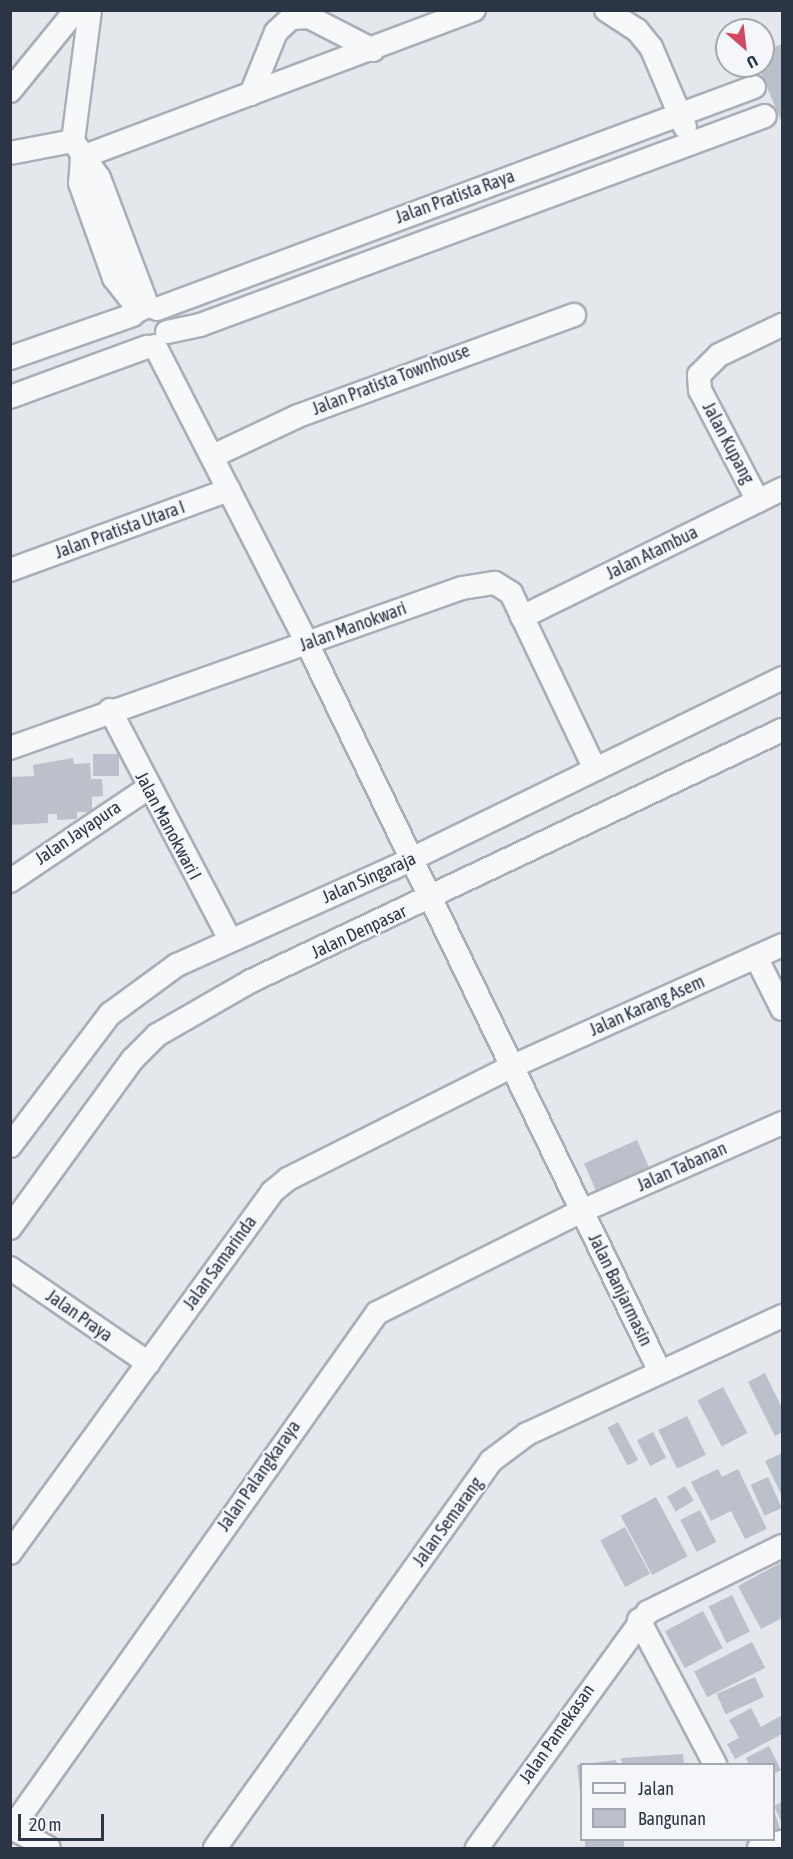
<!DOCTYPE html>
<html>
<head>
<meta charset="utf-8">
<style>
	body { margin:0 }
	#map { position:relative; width:793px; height:1859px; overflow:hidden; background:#e4e7ec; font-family:"Asap Condensed",sans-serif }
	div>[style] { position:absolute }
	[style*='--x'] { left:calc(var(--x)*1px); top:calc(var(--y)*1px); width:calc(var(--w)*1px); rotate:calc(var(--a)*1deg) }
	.building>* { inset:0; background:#bbc0ca; transform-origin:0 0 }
	.roads { filter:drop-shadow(2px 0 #a9aeb7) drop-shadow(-2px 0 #a9aeb7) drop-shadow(0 2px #a9aeb7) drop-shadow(0 -2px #a9aeb7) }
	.street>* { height:22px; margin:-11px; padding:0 11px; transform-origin:11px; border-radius:11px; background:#f7f8fa }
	span { translate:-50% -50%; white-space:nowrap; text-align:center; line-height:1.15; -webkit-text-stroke:4.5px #f4f6f9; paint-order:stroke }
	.street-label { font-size:18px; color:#2b3545 }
	.frame { position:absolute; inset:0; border:12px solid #2b3545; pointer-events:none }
	.legend { position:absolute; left:580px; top:1763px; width:195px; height:78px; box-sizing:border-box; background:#f4f6f9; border:2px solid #a4a9b1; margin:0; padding:8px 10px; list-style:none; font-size:18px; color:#2b3545 }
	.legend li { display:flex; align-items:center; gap:12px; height:30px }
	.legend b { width:30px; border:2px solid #a4a9b1 }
	.north { position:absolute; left:715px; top:18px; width:60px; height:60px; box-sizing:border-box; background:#f4f6f9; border:2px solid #a4a9b1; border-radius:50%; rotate:152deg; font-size:16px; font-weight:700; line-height:24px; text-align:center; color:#2b3545 }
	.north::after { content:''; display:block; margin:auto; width:21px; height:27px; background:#d24862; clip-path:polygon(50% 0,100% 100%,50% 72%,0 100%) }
	.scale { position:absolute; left:18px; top:1814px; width:86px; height:27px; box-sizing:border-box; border:3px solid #2b3545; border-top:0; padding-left:8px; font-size:18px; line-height:21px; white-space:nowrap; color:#2b3545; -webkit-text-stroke:4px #f4f6f9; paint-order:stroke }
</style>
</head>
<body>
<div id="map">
	<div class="building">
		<div style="clip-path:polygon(782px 44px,782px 120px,781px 121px,758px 66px,763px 66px,763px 52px)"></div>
		<div style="left:119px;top:754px;width:22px;height:26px;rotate:90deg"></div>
		<div style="clip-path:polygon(73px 758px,74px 764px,90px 763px,91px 779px,102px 779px,103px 796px,92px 797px,92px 812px,77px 812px,77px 819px,57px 820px,57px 814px,48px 814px,48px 823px,10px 825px,10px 777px,34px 776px,33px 765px)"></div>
		<div style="left:637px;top:1140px;width:30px;height:58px;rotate:66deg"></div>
		<div style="clip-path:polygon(765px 1373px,782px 1408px,782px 1432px,775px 1436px,748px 1382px)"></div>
		<div style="left:723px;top:1387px;width:52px;height:29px;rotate:62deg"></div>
		<div style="left:687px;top:1416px;width:43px;height:32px;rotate:64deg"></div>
		<div style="left:618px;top:1422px;width:43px;height:12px;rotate:62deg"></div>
		<div style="left:653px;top:1432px;width:29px;height:18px;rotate:63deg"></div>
		<div style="clip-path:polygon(782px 1453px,782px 1496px,765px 1461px)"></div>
		<div style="clip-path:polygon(718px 1469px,722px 1477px,738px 1469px,767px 1529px,745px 1539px,731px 1511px,711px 1521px,691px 1482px)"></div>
		<div style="left:768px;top:1477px;width:34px;height:19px;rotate:66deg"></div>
		<div style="left:685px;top:1486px;width:17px;height:21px;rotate:59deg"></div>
		<div style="left:656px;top:1497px;width:67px;height:40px;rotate:62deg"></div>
		<div style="left:700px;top:1510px;width:36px;height:22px;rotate:63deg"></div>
		<div style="left:625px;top:1527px;width:53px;height:28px;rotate:62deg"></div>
		<div style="clip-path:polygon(782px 1562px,782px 1618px,761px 1629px,738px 1586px)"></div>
		<div style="left:732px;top:1595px;width:41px;height:26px;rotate:64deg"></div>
		<div style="left:703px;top:1611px;width:42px;height:43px;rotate:62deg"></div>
		<div style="left:752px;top:1642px;width:29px;height:65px;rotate:63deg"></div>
		<div style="left:755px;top:1677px;width:22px;height:42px;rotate:66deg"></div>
		<div style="clip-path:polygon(751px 1708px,761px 1727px,782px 1715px,782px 1734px,735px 1759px,727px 1744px,739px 1738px,729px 1720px)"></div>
		<div style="clip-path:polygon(769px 1746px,781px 1770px,774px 1774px,774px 1764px,749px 1764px,746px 1758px)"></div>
		<div style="clip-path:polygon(683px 1754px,684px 1764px,622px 1764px,621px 1758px)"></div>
		<div style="clip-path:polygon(616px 1760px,617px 1764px,592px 1764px,592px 1763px)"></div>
		<div style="clip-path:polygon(582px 1764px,582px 1791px,580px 1792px,577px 1765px)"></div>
		<div style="clip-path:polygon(782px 1802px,782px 1823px,774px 1806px)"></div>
		<div style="clip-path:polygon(775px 1813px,782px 1835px,774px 1839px,774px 1814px)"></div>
		<div style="left:585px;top:1840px;width:39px;height:8px"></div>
	</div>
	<div class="roads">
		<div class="street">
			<div style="--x:90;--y:10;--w:132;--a:97.4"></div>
			<div style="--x:73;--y:141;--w:45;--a:54.9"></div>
			<div style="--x:99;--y:178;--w:138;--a:69.2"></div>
			<div style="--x:606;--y:10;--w:37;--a:33"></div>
			<div style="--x:637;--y:30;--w:22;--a:51"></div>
			<div style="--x:651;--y:47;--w:87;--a:67"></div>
			<div style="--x:10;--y:91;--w:104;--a:-50.8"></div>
			<div style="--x:251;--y:94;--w:67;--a:-68"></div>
			<div style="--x:276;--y:32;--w:21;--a:-43"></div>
			<div style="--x:291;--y:18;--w:18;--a:-3"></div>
			<div style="--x:309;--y:17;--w:72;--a:27.3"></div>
			<div style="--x:10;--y:153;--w:64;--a:-10.8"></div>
			<div style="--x:82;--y:157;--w:419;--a:-20.6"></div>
			<div style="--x:82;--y:157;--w:26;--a:94"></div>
			<div style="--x:80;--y:183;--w:101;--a:70.3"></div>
			<div style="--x:114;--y:278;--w:41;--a:52"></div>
			<div style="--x:157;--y:309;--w:637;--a:-20.4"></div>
			<div style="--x:167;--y:332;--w:34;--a:-12"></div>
			<div style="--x:200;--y:325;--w:602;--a:-20.3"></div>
			<div style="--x:155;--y:346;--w:334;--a:62.9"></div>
			<div style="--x:307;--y:643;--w:808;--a:64.16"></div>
			<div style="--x:10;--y:358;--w:130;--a:-19.3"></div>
			<div style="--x:10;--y:397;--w:146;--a:-20.1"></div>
			<div style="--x:213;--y:456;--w:94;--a:-25.2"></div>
			<div style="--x:298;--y:416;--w:294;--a:-20.1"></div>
			<div style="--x:758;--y:501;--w:125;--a:-117.6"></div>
			<div style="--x:700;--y:390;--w:15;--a:-94"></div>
			<div style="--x:699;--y:375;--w:28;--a:-45"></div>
			<div style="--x:719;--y:355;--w:70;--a:-25.5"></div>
			<div style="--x:10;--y:570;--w:233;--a:-20.1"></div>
			<div style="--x:522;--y:617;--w:290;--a:-26.2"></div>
			<div style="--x:110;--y:710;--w:259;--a:62.4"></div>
			<div style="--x:10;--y:748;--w:479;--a:-19.5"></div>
			<div style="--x:462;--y:588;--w:33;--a:-9"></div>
			<div style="--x:495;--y:583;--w:19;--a:32"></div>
			<div style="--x:511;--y:593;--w:195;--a:64.5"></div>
			<div style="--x:10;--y:881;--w:166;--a:-34"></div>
			<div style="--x:756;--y:957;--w:58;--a:63.4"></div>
			<div style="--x:10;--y:1146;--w:166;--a:-52.9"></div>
			<div style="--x:110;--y:1014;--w:83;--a:-36.2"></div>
			<div style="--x:177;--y:965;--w:237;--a:-24.2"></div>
			<div style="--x:393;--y:868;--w:433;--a:-26"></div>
			<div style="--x:10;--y:1228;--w:209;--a:-54"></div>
			<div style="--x:133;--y:1059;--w:34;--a:-45"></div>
			<div style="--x:157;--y:1035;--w:108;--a:-29.9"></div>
			<div style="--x:251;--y:981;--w:587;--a:-25.3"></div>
			<div style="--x:10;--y:1268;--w:168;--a:34.5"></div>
			<div style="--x:10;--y:1553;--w:446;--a:-54"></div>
			<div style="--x:272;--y:1192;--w:21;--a:-39"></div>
			<div style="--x:288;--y:1179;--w:250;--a:-26.7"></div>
			<div style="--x:511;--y:1067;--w:297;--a:-24.2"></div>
			<div style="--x:639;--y:1620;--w:163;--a:62.2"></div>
			<div style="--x:10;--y:1827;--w:44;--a:28.3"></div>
			<div style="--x:12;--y:1828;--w:631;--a:-54.67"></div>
			<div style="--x:377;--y:1313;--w:229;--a:-26.5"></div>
			<div style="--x:582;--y:1211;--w:219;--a:-23.7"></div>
			<div style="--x:215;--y:1848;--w:475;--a:-54.5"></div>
			<div style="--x:491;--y:1461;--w:45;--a:-36.9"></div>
			<div style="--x:527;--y:1434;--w:281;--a:-24.8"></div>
			<div style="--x:477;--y:1848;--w:291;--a:-54.1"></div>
			<div style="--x:648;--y:1612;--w:149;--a:-26.2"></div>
			<div style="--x:759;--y:1848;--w:24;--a:-15"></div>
		</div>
	</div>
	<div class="street-label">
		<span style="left:455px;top:197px;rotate:-20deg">Jalan Pratista Raya</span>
		<span style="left:391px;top:380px;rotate:-21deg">Jalan Pratista Townhouse</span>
		<span style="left:728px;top:443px;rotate:62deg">Jalan Kupang</span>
		<span style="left:120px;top:530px;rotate:-20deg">Jalan Pratista Utara I</span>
		<span style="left:652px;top:553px;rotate:-26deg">Jalan Atambua</span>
		<span style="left:353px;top:627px;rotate:-20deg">Jalan Manokwari</span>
		<span style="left:168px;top:826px;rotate:62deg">Jalan Manokwari I</span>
		<span style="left:78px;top:833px;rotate:-34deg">Jalan Jayapura</span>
		<span style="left:369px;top:878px;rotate:-24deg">Jalan Singaraja</span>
		<span style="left:359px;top:932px;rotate:-25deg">Jalan Denpasar</span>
		<span style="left:647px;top:1006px;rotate:-24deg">Jalan Karang Asem</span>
		<span style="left:682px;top:1167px;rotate:-24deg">Jalan Tabanan</span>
		<span style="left:220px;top:1263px;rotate:-54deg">Jalan Samarinda</span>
		<span style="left:620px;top:1290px;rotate:64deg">Jalan Banjarmasin</span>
		<span style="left:79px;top:1316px;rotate:35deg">Jalan Praya</span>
		<span style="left:259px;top:1476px;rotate:-55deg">Jalan Palangkaraya</span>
		<span style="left:448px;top:1522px;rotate:-54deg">Jalan Semarang</span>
		<span style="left:557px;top:1734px;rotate:-55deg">Jalan Pamekasan</span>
	</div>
	<div class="frame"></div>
	<ul class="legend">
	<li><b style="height:8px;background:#f7f8fa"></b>Jalan</li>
	<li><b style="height:16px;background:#bbc0ca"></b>Bangunan</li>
	</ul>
	<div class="north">U</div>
	<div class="scale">20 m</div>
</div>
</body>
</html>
